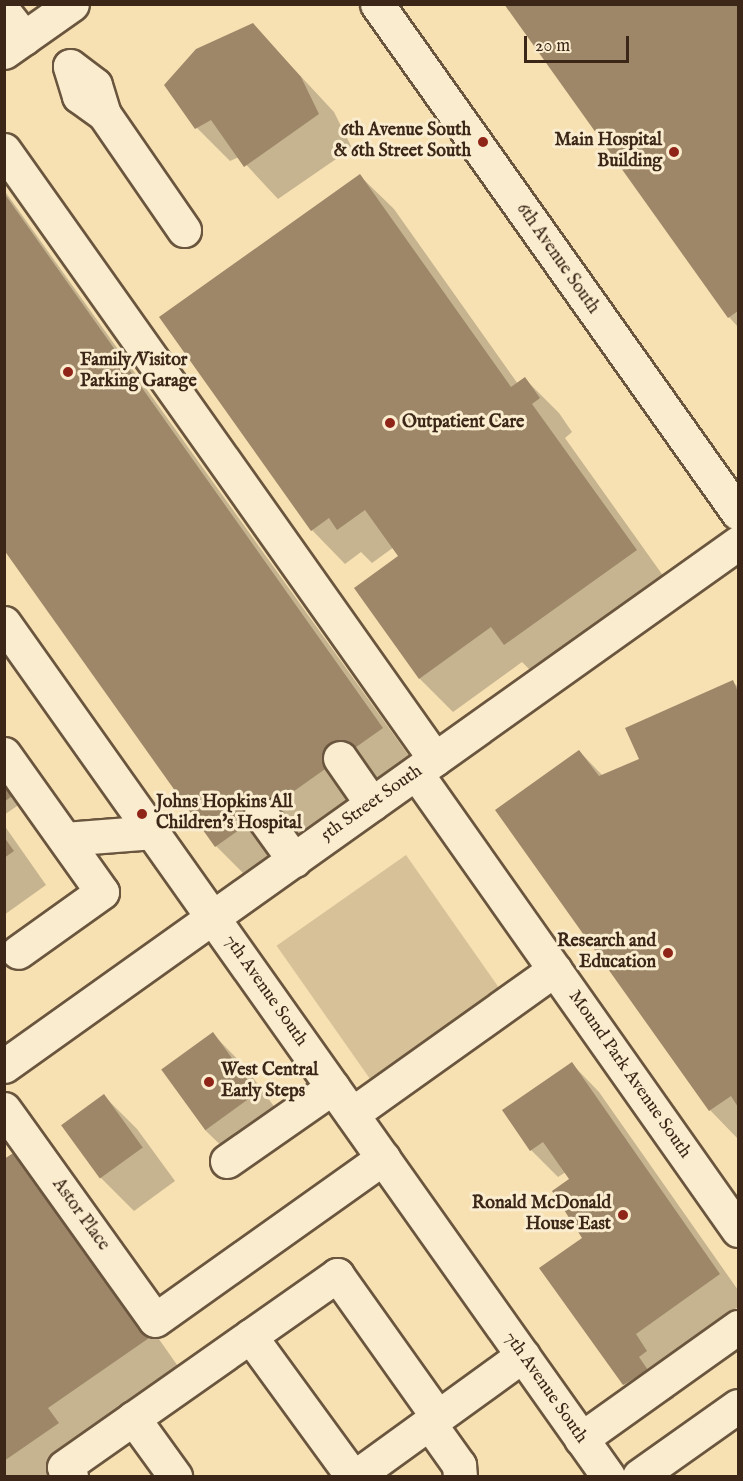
<!DOCTYPE html>
<html>
<head>
<meta charset="utf-8">
<style>
	body { margin:0 }
	#map { position:relative; width:743px; height:1481px; overflow:hidden; background:#f7e1b3; font-family:"IM FELL English",serif }
	div>[style] { position:absolute }
	[style*='--x'] { left:calc(var(--x)*1px); top:calc(var(--y)*1px); width:calc(var(--w)*1px); rotate:calc(var(--a)*1deg) }
	.green>* { inset:0; background:#d7c198; transform-origin:0 0 }
	.shadow>* { inset:0; background:#0003 }
	.building>* { inset:0; background:#9d8768; transform-origin:0 0 }
	.roads { filter:drop-shadow(2px 0 #6a553e) drop-shadow(-2px 0 #6a553e) drop-shadow(0 2px #6a553e) drop-shadow(0 -2px #6a553e) }
	.minor>* { height:33px; margin:-16.5px; padding:0 16.5px; transform-origin:16.5px; border-radius:16.5px; background:#faecce }
	.dots>* { width:16px; height:16px; translate:-50% -50%; box-sizing:border-box; border:3px solid #faecce; border-radius:50% }
	span { translate:-50% -50%; white-space:nowrap; text-align:center; line-height:1.15; -webkit-text-stroke:6px #faecce; paint-order:stroke }
	.poi-label { font-size:18px; color:#3b2617; font-weight:700 }
	.right { translate:-100% -50%; text-align:right }
	.left { translate:0 -50%; text-align:left }
	.street-label { font-size:18px; color:#3b2617 }
	.frame { position:absolute; inset:0; border:6px solid #3b2617; pointer-events:none }
	.scale { position:absolute; left:524px; top:36px; width:105px; height:27px; box-sizing:border-box; border:3px solid #3b2617; border-top:0; padding-left:8px; font-size:18px; line-height:21px; white-space:nowrap; color:#3b2617; -webkit-text-stroke:4px #faecce; paint-order:stroke }
</style>
</head>
<body>
<div id="map">
	<div class="green">
		<div style="left:406px;top:855px;width:166px;height:158px;rotate:55deg"></div>
	</div>
	<div class="shadow">
		<div style="clip-path:polygon(506px 4px,738px 4px,738px 327px,729px 317px)"></div>
		<div style="clip-path:polygon(253px 25px,334px 112px,352px 148px,278px 199px,239px 157px,230px 161px,197px 128px)"></div>
		<div style="clip-path:polygon(360px 176px,394px 209px,518px 384px,525px 379px,559px 413px,572px 432px,565px 438px,669px 584px,538px 678px,522px 662px,453px 712px,420px 679px,356px 588px,400px 557px,394px 547px,372px 563px,361px 552px,345px 564px,312px 530px)"></div>
		<div style="clip-path:polygon(4px 190px,409px 756px,243px 873px,216px 846px,4px 547px)"></div>
		<div style="clip-path:polygon(732px 681px,738px 687px,738px 1139px,710px 1110px,579px 751px,603px 776px,641px 760px)"></div>
		<div style="clip-path:polygon(4px 761px,30px 797px,4px 815px)"></div>
		<div style="clip-path:polygon(4px 825px,46px 885px,4px 915px)"></div>
		<div style="clip-path:polygon(213px 1034px,246px 1068px,289px 1127px,239px 1163px,205px 1130px)"></div>
		<div style="clip-path:polygon(572px 1064px,599px 1092px,738px 1290px,738px 1307px,662px 1362px,674px 1398px,651px 1411px,624px 1384px,571px 1179px,566px 1172px,558px 1177px,531px 1150px)"></div>
		<div style="clip-path:polygon(104px 1096px,137px 1129px,175px 1181px,134px 1211px,101px 1178px)"></div>
		<div style="clip-path:polygon(4px 1161px,51px 1185px,182px 1372px,63px 1476px,4px 1476px)"></div>
	</div>
	<div class="building">
		<div style="clip-path:polygon(504px 4px,738px 4px,738px 311px,728px 318px)"></div>
		<div style="clip-path:polygon(253px 23px,301px 77px,319px 114px,244px 167px,211px 120px,195px 129px,164px 85px,196px 49px)"></div>
		<div style="clip-path:polygon(360px 174px,511px 387px,525px 377px,540px 398px,532px 404px,637px 550px,504px 645px,491px 627px,419px 679px,354px 588px,398px 556px,365px 510px,337px 530px,329px 518px,311px 531px,159px 317px)"></div>
		<div style="clip-path:polygon(4px 193px,383px 728px,215px 847px,4px 550px)"></div>
		<div style="clip-path:polygon(733px 680px,738px 692px,738px 1107px,731px 1096px,709px 1111px,495px 810px,579px 750px,599px 776px,639px 759px,625px 728px)"></div>
		<div style="clip-path:polygon(4px 761px,23px 788px,4px 802px)"></div>
		<div style="clip-path:polygon(4px 837px,14px 851px,4px 858px)"></div>
		<div style="left:213px;top:1032px;width:75px;height:64px;rotate:54deg"></div>
		<div style="clip-path:polygon(572px 1062px,720px 1274px,636px 1334px,647px 1351px,639px 1357px,648px 1370px,623px 1385px,539px 1268px,582px 1238px,552px 1191px,569px 1179px,543px 1142px,530px 1151px,502px 1110px)"></div>
		<div style="left:104px;top:1094px;width:66px;height:53px;rotate:54deg"></div>
		<div style="clip-path:polygon(18px 1150px,149px 1338px,48px 1408px,59px 1423px,4px 1461px,4px 1159px)"></div>
	</div>
	<div class="roads">
		<div class="minor">
			<div style="--x:377;--y:4;--w:624;--a:54.65"></div>
			<div style="--x:4;--y:12;--w:33;--a:52"></div>
			<div style="--x:4;--y:52;--w:83;--a:-35.2"></div>
			<div style="--x:104;--y:114;--w:31;--a:-144"></div>
			<div style="--x:79;--y:96;--w:31;--a:-107"></div>
			<div style="--x:70;--y:66;--w:31;--a:37"></div>
			<div style="--x:95;--y:85;--w:30;--a:73"></div>
			<div style="--x:104;--y:114;--w:141;--a:55.4"></div>
			<div style="--x:4;--y:150;--w:746;--a:54.71"></div>
			<div style="--x:4;--y:623;--w:1045;--a:54.7"></div>
			<div style="--x:4;--y:754;--w:169;--a:54.6"></div>
			<div style="--x:102;--y:892;--w:103;--a:144.5"></div>
			<div style="--x:340;--y:758;--w:56;--a:55.2"></div>
			<div style="--x:416;--y:773;--w:559;--a:54.83"></div>
			<div style="--x:261;--y:814;--w:57;--a:54.3"></div>
			<div style="--x:65;--y:839;--w:89;--a:-4.5"></div>
			<div style="--x:4;--y:1066;--w:901;--a:-35.47"></div>
			<div style="--x:4;--y:1109;--w:259;--a:54.4"></div>
			<div style="--x:155;--y:1320;--w:280;--a:-35.4"></div>
			<div style="--x:352;--y:1114;--w:249;--a:-35.5"></div>
			<div style="--x:227;--y:1161;--w:129;--a:-34.9"></div>
			<div style="--x:250;--y:1336;--w:173;--a:53.9"></div>
			<div style="--x:133;--y:1418;--w:72;--a:54.1"></div>
			<div style="--x:429;--y:1423;--w:52;--a:54.5"></div>
			<div style="--x:459;--y:1465;--w:11;--a:85"></div>
			<div style="--x:581;--y:1439;--w:193;--a:-35.5"></div>
			<div style="--x:71;--y:1476;--w:11;--a:-128"></div>
			<div style="--x:64;--y:1467;--w:334;--a:-35.1"></div>
			<div style="--x:337;--y:1275;--w:174;--a:54.6"></div>
			<div style="--x:356;--y:1476;--w:206;--a:-35.9"></div>
			<div style="--x:639;--y:1476;--w:121;--a:-35.3"></div>
		</div>
	</div>
	<div class="dots">
		<div style="left:483px;top:142px;background:#8f2418"></div>
		<div style="left:674px;top:152px;background:#8f2418"></div>
		<div style="left:68px;top:372px;background:#8f2418"></div>
		<div style="left:390px;top:423px;background:#8f2418"></div>
		<div style="left:142px;top:814px;background:#8f2418"></div>
		<div style="left:668px;top:953px;background:#8f2418"></div>
		<div style="left:209px;top:1082px;background:#8f2418"></div>
		<div style="left:623px;top:1215px;background:#8f2418"></div>
	</div>
	<div class="poi-label">
		<span class="right" style="left:471px;top:142px">6th Avenue South<br>&amp; 6th Street South</span>
		<span class="right" style="left:662px;top:152px">Main Hospital<br>Building</span>
		<span class="left" style="left:80px;top:372px">Family/Visitor<br>Parking Garage</span>
		<span class="left" style="left:402px;top:423px">Outpatient Care</span>
		<span class="left" style="left:156px;top:814px">Johns Hopkins All<br>Children's Hospital</span>
		<span class="right" style="left:656px;top:953px">Research and<br>Education</span>
		<span class="left" style="left:221px;top:1082px">West Central<br>Early Steps</span>
		<span class="right" style="left:611px;top:1215px">Ronald McDonald<br>House East</span>
	</div>
	<div class="street-label">
		<span style="left:557px;top:259px;rotate:55deg">6th Avenue South</span>
		<span style="left:372px;top:804px;rotate:-35deg">5th Street South</span>
		<span style="left:265px;top:991px;rotate:55deg">7th Avenue South</span>
		<span style="left:629px;top:1075px;rotate:55deg">Mound Park Avenue South</span>
		<span style="left:80px;top:1215px;rotate:54deg">Astor Place</span>
		<span style="left:545px;top:1388px;rotate:55deg">7th Avenue South</span>
	</div>
	<div class="frame"></div>
	<div class="scale">20 m</div>
</div>
</body>
</html>
